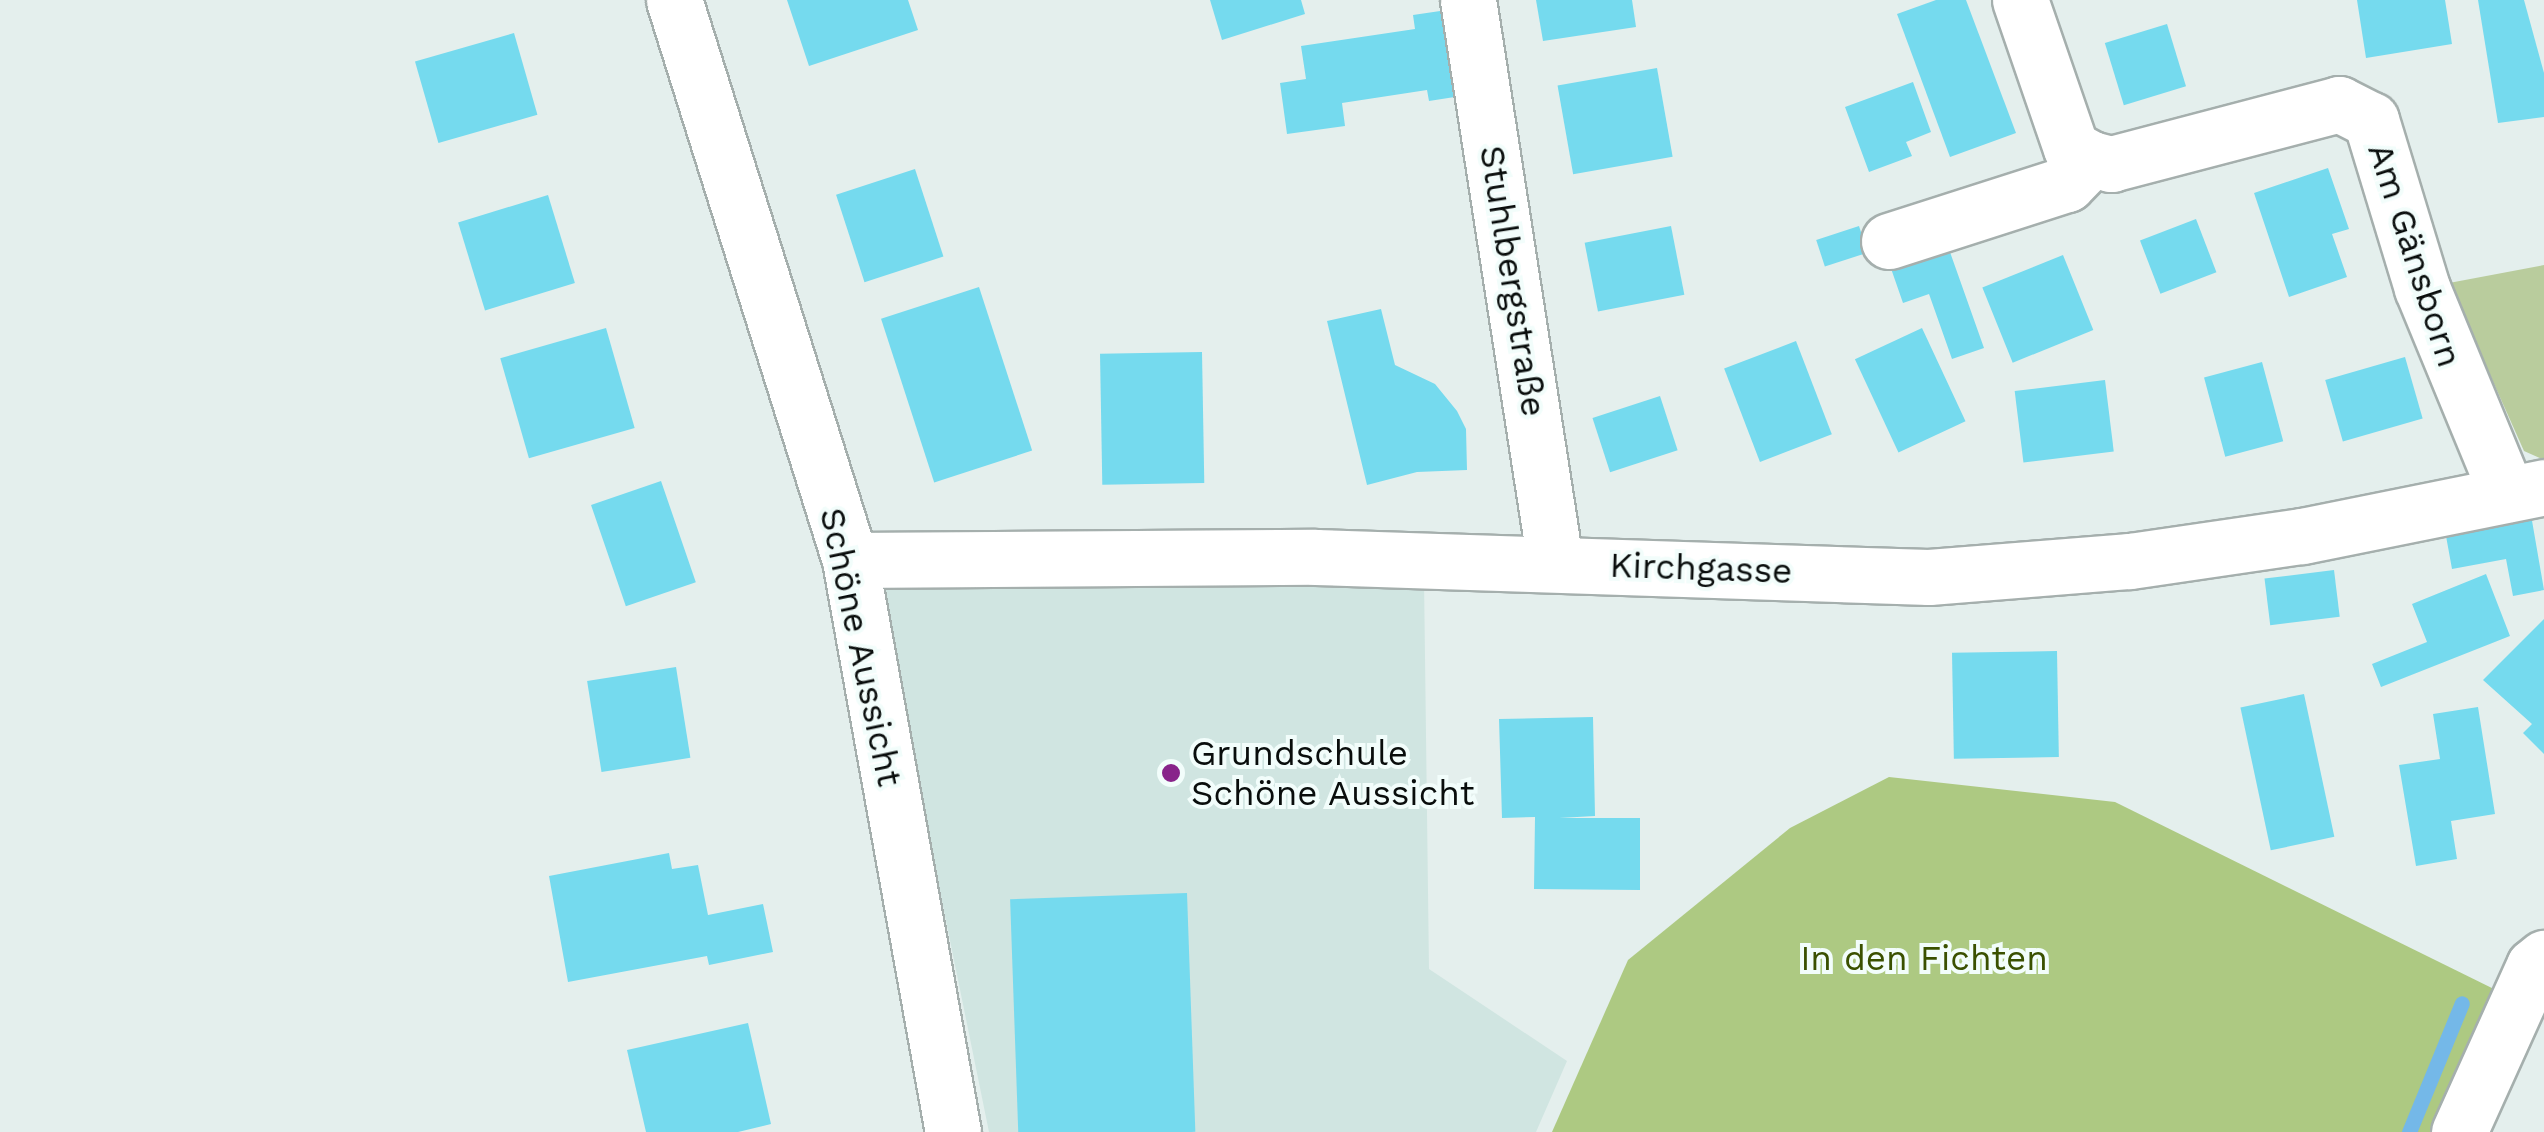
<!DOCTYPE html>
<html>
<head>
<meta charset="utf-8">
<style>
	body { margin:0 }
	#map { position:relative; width:2544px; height:1132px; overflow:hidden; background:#e4efed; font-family:"Work Sans",sans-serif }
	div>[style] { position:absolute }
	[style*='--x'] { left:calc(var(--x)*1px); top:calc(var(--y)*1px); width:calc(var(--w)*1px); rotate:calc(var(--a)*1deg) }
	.built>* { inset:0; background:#d0e5e1 }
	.green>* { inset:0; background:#b9cc9d }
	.forest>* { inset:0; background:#adc982 }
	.stream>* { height:15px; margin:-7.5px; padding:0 7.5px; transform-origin:7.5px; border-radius:7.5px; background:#74b8e8 }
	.building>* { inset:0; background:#75daee; transform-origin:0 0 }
	.roads { filter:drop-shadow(2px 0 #a5afad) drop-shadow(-2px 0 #a5afad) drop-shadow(0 2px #a5afad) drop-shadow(0 -2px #a5afad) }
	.street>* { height:55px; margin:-27.5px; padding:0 27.5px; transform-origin:27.5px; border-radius:27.5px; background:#fff }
	.dots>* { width:28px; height:28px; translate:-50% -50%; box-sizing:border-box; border:5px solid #f2fdfb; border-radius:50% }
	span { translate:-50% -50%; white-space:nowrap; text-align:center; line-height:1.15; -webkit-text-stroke:8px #f2fdfb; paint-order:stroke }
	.street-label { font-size:35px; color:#090d0c }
	.poi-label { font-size:35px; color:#090d0c }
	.left { translate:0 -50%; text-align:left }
	.park-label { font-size:35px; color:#3a5000 }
</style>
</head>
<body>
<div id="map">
	<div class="built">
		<div style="clip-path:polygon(876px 577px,1424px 578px,1429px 969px,1567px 1061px,1536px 1132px,989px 1132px)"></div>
	</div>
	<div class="green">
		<div style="clip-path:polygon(2544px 265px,2544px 460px,2524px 451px,2449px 283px)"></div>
	</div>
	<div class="forest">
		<div style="clip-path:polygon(1889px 777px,2115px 802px,2502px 993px,2439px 1132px,1552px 1132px,1628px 960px,1790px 828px)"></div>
	</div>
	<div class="stream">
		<div style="--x:2409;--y:1132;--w:139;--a:-67.7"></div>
	</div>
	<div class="building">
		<div style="clip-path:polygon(787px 0,908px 0,918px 30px,809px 66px)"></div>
		<div style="clip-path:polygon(1210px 0,1301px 0,1305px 14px,1222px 40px)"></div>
		<div style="clip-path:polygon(1536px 0,1632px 0,1636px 27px,1543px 41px)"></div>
		<div style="clip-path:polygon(1936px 0,1966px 0,2016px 133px,1950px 157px,1897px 14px)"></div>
		<div style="clip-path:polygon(2357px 0,2445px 0,2452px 44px,2366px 58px)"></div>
		<div style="clip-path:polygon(2478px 0,2524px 0,2544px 73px,2544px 117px,2498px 123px)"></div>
		<div style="clip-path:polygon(1447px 10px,1461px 96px,1429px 101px,1427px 90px,1342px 103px,1345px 126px,1287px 134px,1280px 83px,1306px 79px,1301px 46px,1415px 29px,1413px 15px)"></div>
		<div style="left:2167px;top:24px;width:65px;height:65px;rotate:73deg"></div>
		<div style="left:514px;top:33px;width:85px;height:103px;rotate:74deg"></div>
		<div style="left:1657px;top:68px;width:90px;height:101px;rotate:80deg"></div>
		<div style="clip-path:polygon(1913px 82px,1931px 132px,1906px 142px,1912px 156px,1869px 172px,1845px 107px)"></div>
		<div style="clip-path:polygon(2328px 168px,2349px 229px,2332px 234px,2347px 277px,2289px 297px,2254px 193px)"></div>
		<div style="left:915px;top:169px;width:92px;height:83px;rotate:72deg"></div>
		<div style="left:548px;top:195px;width:92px;height:94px;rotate:73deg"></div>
		<div style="left:2196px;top:219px;width:57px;height:60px;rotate:69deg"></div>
		<div style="left:1671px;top:226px;width:70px;height:88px;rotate:79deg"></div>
		<div style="left:1859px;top:226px;width:28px;height:45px;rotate:72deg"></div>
		<div style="clip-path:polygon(1945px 238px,1984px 348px,1952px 359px,1929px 294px,1903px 303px,1887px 257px)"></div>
		<div style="left:2063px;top:255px;width:81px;height:87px;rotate:68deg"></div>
		<div style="left:979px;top:287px;width:172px;height:103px;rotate:72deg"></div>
		<div style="clip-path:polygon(1381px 309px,1395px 365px,1435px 384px,1457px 411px,1466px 429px,1467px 470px,1417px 472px,1367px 485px,1327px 321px)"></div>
		<div style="left:606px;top:328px;width:104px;height:110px;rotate:74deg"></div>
		<div style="left:1922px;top:328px;width:103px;height:74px;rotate:65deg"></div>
		<div style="left:1796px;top:341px;width:100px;height:77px;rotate:69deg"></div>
		<div style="left:1202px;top:352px;width:131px;height:102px;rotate:89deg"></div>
		<div style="left:2405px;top:357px;width:64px;height:83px;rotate:74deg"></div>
		<div style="left:2262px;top:362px;width:82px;height:60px;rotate:75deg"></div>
		<div style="left:2105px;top:380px;width:72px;height:91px;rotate:83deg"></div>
		<div style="left:1660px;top:396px;width:57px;height:71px;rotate:72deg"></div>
		<div style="left:661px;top:481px;width:107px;height:74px;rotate:71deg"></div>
		<div style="clip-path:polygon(2530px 509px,2544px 590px,2513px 596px,2506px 559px,2452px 569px,2444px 525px)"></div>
		<div style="left:2334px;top:570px;width:47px;height:70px;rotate:83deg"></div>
		<div style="clip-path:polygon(2486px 574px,2510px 636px,2381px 687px,2372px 664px,2427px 642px,2412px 604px)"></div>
		<div style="clip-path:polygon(2544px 619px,2544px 754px,2523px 733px,2532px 724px,2483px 680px)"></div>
		<div style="left:2057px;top:651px;width:106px;height:105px;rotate:89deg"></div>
		<div style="left:676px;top:667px;width:92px;height:90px;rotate:81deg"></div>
		<div style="left:2304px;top:694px;width:146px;height:65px;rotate:78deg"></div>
		<div style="clip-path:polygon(2478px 707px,2495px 814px,2451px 821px,2457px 859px,2416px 866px,2399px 765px,2440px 759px,2433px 714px)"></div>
		<div style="clip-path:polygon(1593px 717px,1595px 816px,1559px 818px,1640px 818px,1640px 890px,1534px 889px,1535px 817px,1502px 818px,1499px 719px)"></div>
		<div style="clip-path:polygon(669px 853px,672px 869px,698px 865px,708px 915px,763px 904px,773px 952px,709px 965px,707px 956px,568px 982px,549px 876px)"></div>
		<div style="left:1187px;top:893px;width:239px;height:177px;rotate:88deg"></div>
		<div style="clip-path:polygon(748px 1023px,771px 1124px,738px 1132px,646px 1132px,627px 1050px)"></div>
	</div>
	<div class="roads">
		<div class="street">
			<div style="--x:674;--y:0;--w:587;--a:72.55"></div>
			<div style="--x:850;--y:560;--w:581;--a:79.79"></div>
			<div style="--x:1468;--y:0;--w:569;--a:81.2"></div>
			<div style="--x:2020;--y:0;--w:157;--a:71"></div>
			<div style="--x:2071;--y:148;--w:23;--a:29"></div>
			<div style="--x:2091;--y:159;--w:21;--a:14"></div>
			<div style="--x:2111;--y:164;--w:236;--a:-14.7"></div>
			<div style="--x:2339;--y:104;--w:36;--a:27"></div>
			<div style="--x:2371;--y:120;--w:176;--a:73.1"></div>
			<div style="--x:2422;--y:288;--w:223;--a:67.6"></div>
			<div style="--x:1889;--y:241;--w:187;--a:-17.8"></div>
			<div style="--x:2067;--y:184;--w:35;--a:-46"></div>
			<div style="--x:850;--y:560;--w:465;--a:-0.4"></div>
			<div style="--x:1315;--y:557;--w:614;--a:1.87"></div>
			<div style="--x:1929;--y:577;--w:202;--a:-4.6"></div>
			<div style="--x:2130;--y:561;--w:174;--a:-8.3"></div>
			<div style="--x:2302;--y:536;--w:247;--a:-11.4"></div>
			<div style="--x:2459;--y:1132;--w:182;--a:-65.7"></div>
			<div style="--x:2534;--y:966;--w:13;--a:-39"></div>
		</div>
	</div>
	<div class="dots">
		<div style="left:1171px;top:773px;background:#88238a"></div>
	</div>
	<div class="street-label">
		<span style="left:2415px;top:255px;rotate:72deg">Am Gänsborn</span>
		<span style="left:1513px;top:281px;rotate:81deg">Stuhlbergstraße</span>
		<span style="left:1701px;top:568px;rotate:2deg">Kirchgasse</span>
		<span style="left:861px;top:647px;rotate:78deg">Schöne Aussicht</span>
	</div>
	<div class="poi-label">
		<span class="left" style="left:1191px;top:773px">Grundschule<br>Schöne Aussicht</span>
	</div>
	<div class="park-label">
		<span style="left:1924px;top:958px">In den Fichten</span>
	</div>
</div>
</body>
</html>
